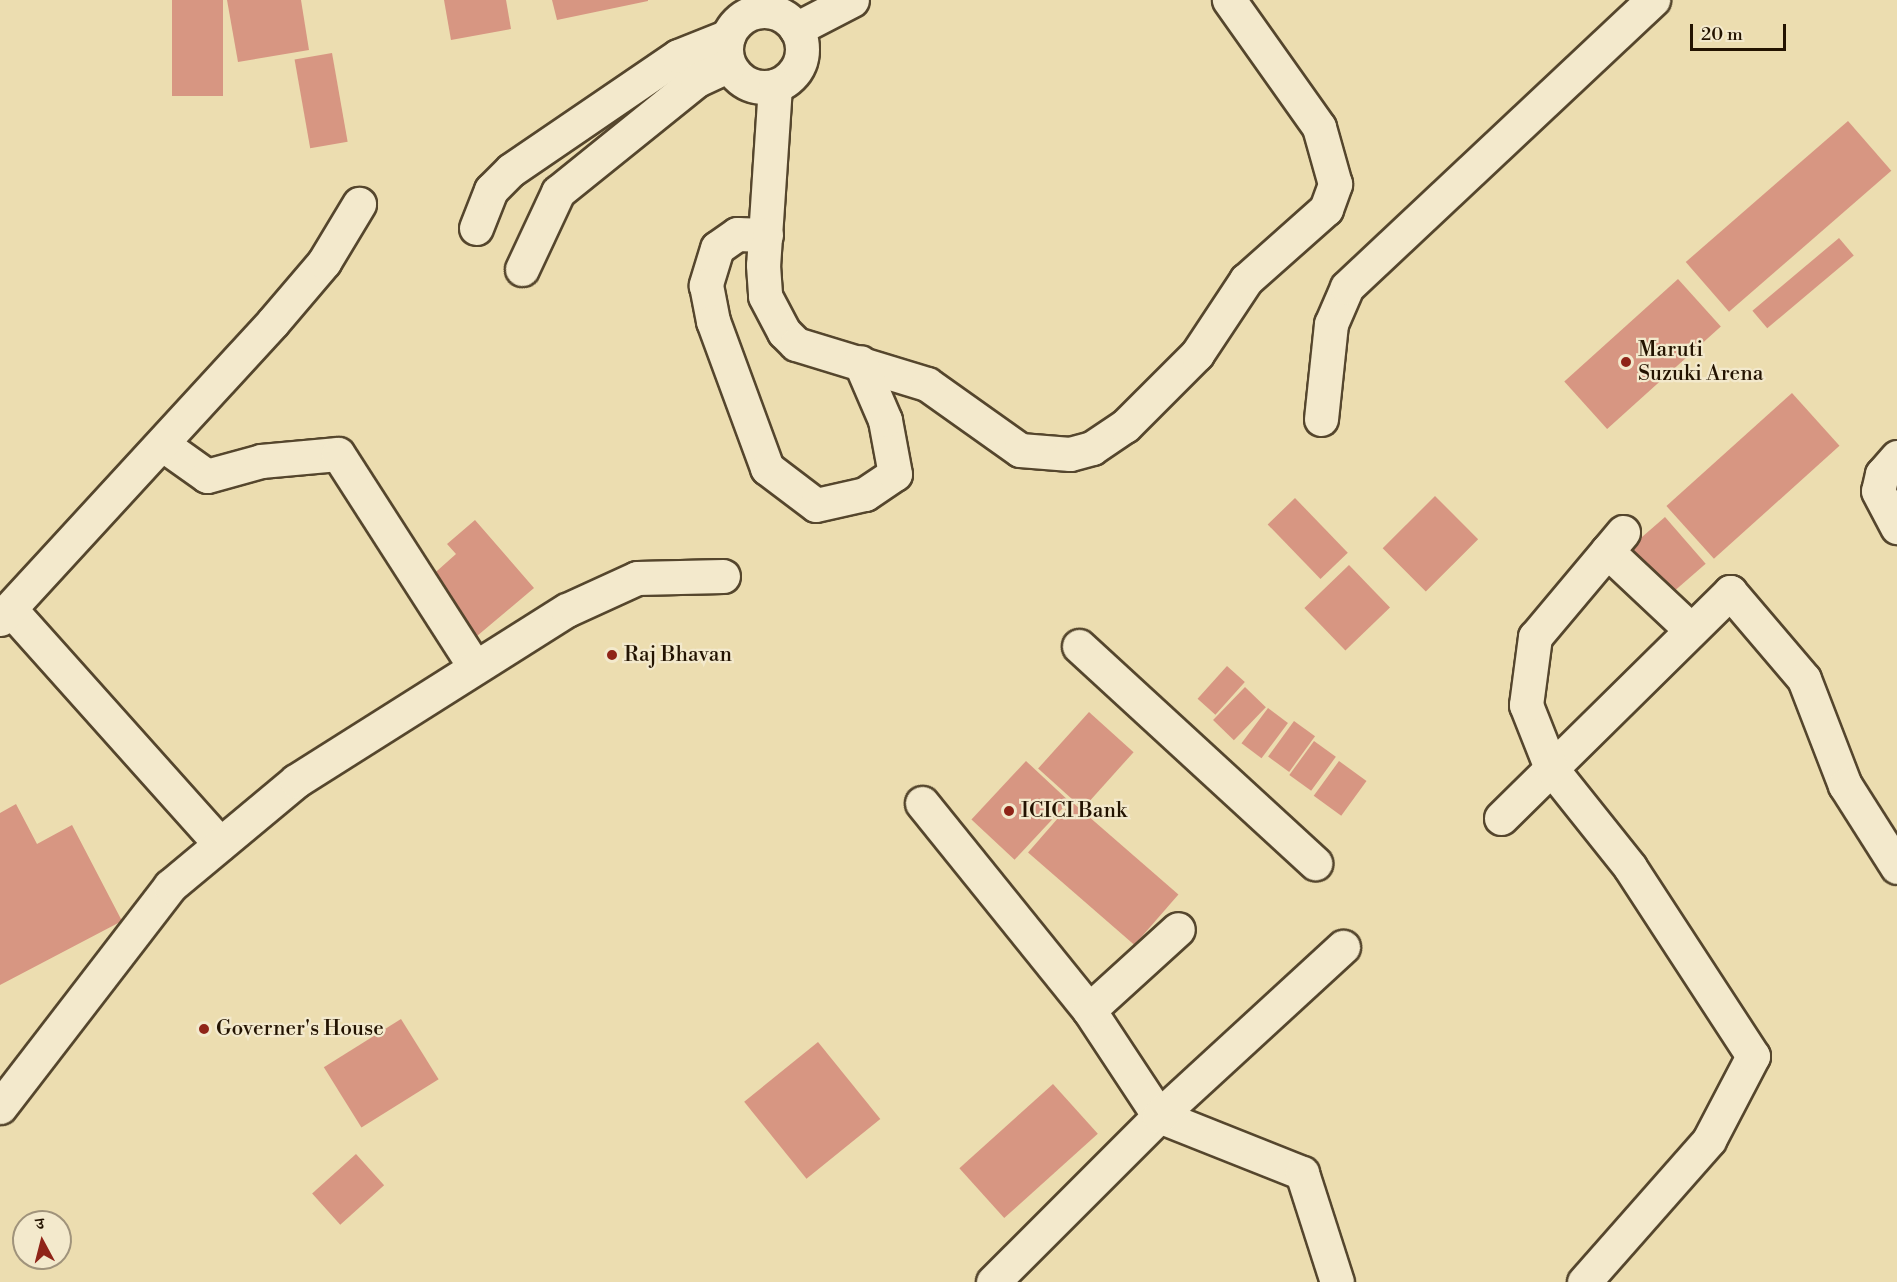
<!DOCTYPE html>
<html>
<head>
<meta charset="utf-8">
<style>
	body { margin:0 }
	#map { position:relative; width:1897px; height:1282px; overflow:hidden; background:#ecddb0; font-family:"Libre Bodoni","Noto Serif Devanagari",serif }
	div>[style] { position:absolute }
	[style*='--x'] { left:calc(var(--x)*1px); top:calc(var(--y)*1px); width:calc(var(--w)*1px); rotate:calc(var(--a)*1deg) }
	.building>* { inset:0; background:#d79682; transform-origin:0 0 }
	.roads { filter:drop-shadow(2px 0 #55462d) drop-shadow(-2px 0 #55462d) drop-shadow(0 2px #55462d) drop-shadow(0 -2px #55462d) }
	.minor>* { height:33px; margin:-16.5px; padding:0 16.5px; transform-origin:16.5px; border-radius:16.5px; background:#f3e9cc }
	.minor>.ring { margin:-16.5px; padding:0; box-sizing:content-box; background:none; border:33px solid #f3e9cc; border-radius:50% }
	.dots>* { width:16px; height:16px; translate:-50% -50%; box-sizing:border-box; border:3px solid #f3e9cc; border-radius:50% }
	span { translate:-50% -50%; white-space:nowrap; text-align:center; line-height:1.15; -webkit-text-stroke:4.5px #f3e9cc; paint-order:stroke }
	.poi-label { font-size:21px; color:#231301 }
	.left { translate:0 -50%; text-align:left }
	.north { position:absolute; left:12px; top:1210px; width:60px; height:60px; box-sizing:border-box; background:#f3e9cc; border:2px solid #a0937b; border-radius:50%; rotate:353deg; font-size:16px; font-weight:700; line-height:24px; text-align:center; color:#231301 }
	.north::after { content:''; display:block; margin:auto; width:21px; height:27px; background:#8f2418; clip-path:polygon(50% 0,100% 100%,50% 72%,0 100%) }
	.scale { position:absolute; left:1690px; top:24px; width:96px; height:27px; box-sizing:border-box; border:3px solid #231301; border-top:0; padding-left:8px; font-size:18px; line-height:21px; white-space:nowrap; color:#231301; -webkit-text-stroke:4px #f3e9cc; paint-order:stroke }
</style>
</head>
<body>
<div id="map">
	<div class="building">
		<div style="left:172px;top:0;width:51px;height:96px"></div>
		<div style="clip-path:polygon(227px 0,301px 0,309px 50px,238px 62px)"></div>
		<div style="clip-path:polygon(444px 0,506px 0,511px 29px,451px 40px)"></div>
		<div style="clip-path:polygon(552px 0,648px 0,648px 1px,557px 20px)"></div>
		<div style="left:332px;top:53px;width:90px;height:38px;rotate:80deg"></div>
		<div style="left:1848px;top:121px;width:66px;height:215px;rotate:49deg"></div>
		<div style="left:1839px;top:238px;width:23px;height:113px;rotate:50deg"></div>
		<div style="left:1678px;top:279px;width:64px;height:153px;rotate:48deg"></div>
		<div style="left:1792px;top:393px;width:71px;height:169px;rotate:48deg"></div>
		<div style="left:1435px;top:496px;width:61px;height:74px;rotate:45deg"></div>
		<div style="left:1295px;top:498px;width:76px;height:38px;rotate:46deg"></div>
		<div style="left:1665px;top:517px;width:62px;height:48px;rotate:49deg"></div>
		<div style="clip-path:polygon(475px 520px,534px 588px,477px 636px,428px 579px,456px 554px,447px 544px)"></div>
		<div style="left:1349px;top:565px;width:59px;height:62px;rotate:46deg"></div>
		<div style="left:1227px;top:666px;width:24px;height:44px;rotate:42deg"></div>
		<div style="left:1245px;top:687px;width:29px;height:46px;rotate:44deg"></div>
		<div style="left:1268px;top:708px;width:25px;height:44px;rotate:37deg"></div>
		<div style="left:1089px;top:712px;width:60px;height:76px;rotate:42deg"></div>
		<div style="left:1294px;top:721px;width:26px;height:44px;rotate:36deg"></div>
		<div style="left:1314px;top:741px;width:27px;height:42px;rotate:36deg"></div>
		<div style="left:1026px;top:761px;width:59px;height:80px;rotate:43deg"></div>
		<div style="left:1339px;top:761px;width:34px;height:43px;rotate:36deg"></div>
		<div style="left:1072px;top:802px;width:141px;height:67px;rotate:41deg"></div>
		<div style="clip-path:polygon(16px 804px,37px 844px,72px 825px,122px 921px,0 985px,0 813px)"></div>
		<div style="left:401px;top:1019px;width:71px;height:91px;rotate:58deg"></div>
		<div style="left:818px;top:1042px;width:99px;height:95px;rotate:51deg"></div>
		<div style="left:1053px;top:1084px;width:67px;height:126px;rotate:48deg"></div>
		<div style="left:356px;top:1154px;width:42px;height:59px;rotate:48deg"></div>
	</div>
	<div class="roads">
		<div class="minor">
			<div class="ring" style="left:726px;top:11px;width:43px;height:43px"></div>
			<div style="--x:796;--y:29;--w:63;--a:-27.4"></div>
			<div style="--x:775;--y:86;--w:179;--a:93.8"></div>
			<div style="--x:763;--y:265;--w:31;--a:86"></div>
			<div style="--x:765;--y:296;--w:41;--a:62.2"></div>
			<div style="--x:784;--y:332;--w:17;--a:45"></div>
			<div style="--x:796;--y:344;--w:137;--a:17"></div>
			<div style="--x:927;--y:384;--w:114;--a:35.4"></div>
			<div style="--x:1020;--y:450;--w:50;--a:4.6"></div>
			<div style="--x:1070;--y:454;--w:23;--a:-15"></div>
			<div style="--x:1092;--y:448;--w:40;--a:-34"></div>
			<div style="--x:1125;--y:426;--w:102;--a:-45"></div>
			<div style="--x:1197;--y:354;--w:89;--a:-56.5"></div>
			<div style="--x:1246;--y:280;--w:107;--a:-41.6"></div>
			<div style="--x:1326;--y:209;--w:27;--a:-70"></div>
			<div style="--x:1335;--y:184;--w:59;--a:-105.7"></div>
			<div style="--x:1319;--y:127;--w:156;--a:-125.3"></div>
			<div style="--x:476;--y:228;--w:41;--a:-68.5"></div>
			<div style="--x:491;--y:190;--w:28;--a:-45"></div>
			<div style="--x:511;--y:170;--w:202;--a:-34.3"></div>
			<div style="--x:678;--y:56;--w:54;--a:-21.8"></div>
			<div style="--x:766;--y:235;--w:29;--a:-178"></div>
			<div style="--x:737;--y:234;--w:24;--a:145"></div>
			<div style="--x:717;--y:248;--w:39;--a:107"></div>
			<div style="--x:706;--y:285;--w:37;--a:79"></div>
			<div style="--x:713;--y:321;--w:157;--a:69.8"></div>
			<div style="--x:767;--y:468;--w:61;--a:37.1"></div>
			<div style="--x:816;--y:505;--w:50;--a:-12.7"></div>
			<div style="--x:865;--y:494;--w:36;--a:-34"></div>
			<div style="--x:895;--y:474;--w:55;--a:-100.5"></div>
			<div style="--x:885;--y:420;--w:63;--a:-113.3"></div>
			<div style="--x:522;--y:269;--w:85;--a:-64.9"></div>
			<div style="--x:558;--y:192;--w:179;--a:-38.9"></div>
			<div style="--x:697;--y:80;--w:35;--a:-25"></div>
			<div style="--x:1321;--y:419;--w:96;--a:-84"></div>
			<div style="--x:1331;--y:324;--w:40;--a:-66.6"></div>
			<div style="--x:1347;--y:287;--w:420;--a:-43.2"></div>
			<div style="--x:162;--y:444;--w:55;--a:35.4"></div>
			<div style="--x:207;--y:476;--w:56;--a:-15.5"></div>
			<div style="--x:261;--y:461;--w:77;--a:-5.2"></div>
			<div style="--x:338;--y:454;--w:252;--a:57.3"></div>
			<div style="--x:1897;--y:457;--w:23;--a:131"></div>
			<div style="--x:1882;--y:474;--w:17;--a:103"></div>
			<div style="--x:1878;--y:491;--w:41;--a:62.2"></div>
			<div style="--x:1607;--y:551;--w:115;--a:43.2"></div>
			<div style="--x:10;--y:609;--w:315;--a:48.2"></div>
			<div style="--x:0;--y:619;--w:403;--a:-47.4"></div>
			<div style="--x:273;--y:322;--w:79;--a:-49.6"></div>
			<div style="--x:324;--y:262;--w:68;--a:-58.9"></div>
			<div style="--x:1079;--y:646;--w:321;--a:42.6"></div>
			<div style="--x:922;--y:803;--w:266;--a:51.1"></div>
			<div style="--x:1089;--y:1010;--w:127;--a:56.6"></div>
			<div style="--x:1159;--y:1116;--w:154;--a:21.7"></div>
			<div style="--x:1302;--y:1173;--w:114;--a:72.2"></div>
			<div style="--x:1501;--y:818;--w:322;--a:-44.6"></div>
			<div style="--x:1730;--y:592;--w:114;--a:49.6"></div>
			<div style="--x:1804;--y:679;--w:114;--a:68.9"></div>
			<div style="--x:1845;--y:785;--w:97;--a:57.6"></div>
			<div style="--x:1089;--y:1010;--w:120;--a:-42.3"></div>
			<div style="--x:0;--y:1107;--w:279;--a:-52.4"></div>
			<div style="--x:170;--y:886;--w:164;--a:-39.8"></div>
			<div style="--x:296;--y:781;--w:320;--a:-32.3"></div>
			<div style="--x:567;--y:610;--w:77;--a:-24.6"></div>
			<div style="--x:637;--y:578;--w:86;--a:-1.3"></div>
			<div style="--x:993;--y:1282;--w:235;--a:-45"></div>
			<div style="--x:1159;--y:1116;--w:250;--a:-42.6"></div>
			<div style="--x:1584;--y:1282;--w:189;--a:-48.6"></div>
			<div style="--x:1709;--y:1140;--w:95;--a:-62.4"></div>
			<div style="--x:1753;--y:1056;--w:225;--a:-123.1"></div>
			<div style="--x:1630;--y:867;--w:127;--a:-128.6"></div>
			<div style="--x:1551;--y:768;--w:68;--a:-111.6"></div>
			<div style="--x:1526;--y:705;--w:69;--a:-82.5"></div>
			<div style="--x:1535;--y:637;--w:137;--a:-50"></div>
		</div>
	</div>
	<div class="dots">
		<div style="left:1626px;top:362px;background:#8f2418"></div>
		<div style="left:612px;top:655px;background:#8f2418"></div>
		<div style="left:1009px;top:811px;background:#8f2418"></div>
		<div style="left:204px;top:1029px;background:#8f2418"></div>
	</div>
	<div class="poi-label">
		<span class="left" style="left:1638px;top:362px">Maruti<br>Suzuki Arena</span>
		<span class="left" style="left:624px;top:655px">Raj Bhavan</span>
		<span class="left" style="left:1021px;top:811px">ICICI Bank</span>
		<span class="left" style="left:216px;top:1029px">Governer's House</span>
	</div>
	<div class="north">उ</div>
	<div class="scale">20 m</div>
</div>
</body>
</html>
